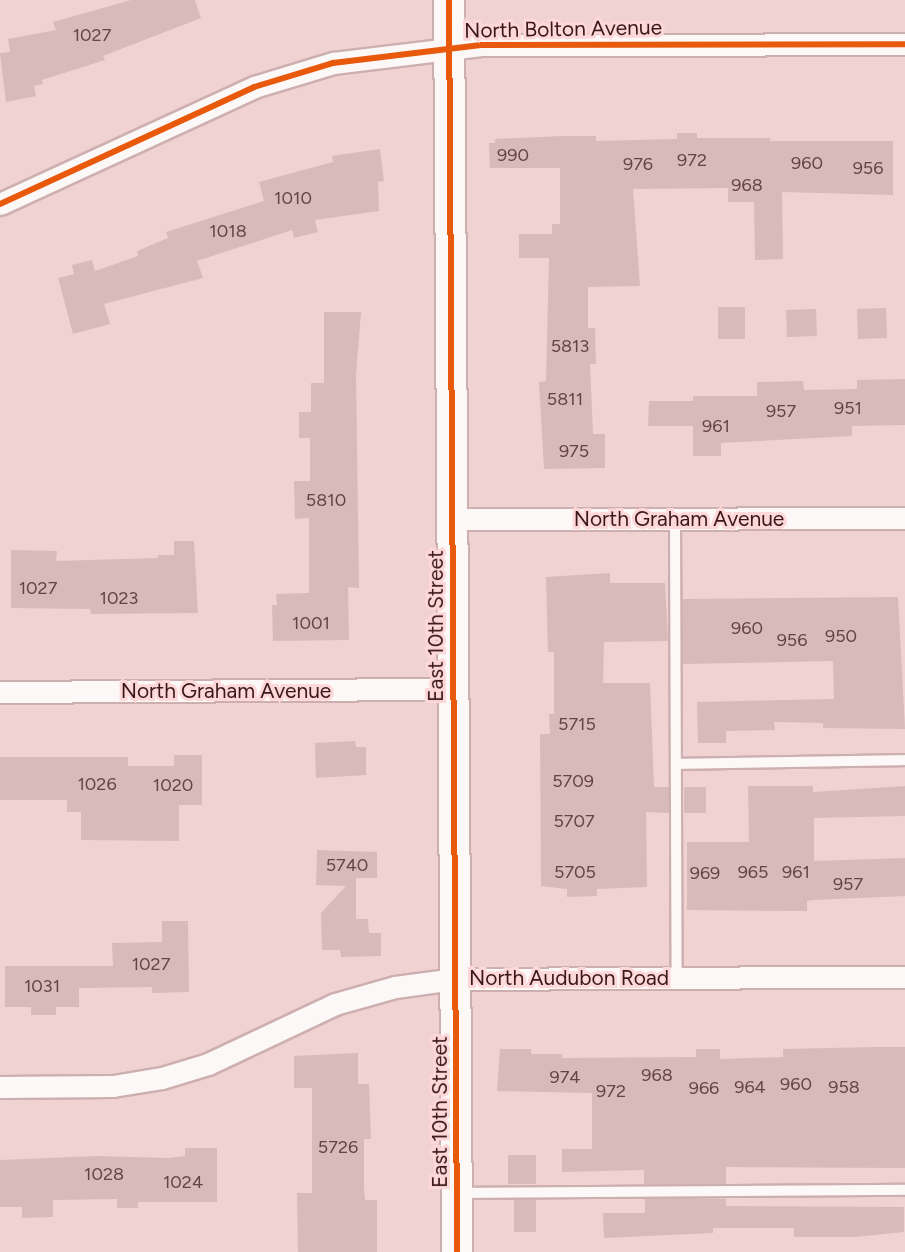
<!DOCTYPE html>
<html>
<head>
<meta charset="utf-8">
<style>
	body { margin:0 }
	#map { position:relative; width:905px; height:1252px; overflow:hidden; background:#f0d2d3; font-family:Figtree,sans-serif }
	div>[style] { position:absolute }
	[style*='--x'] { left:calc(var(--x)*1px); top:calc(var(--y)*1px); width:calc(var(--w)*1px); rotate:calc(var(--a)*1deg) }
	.building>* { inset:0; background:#d8babb; transform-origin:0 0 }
	.roads { filter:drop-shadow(2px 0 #cdafb0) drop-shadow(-2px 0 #cdafb0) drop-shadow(0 2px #cdafb0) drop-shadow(0 -2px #cdafb0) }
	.service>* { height:10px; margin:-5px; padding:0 5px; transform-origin:5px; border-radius:5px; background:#fdf8f8 }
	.minor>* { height:21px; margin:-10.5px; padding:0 10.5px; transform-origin:10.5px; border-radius:10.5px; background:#fdf8f8 }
	.secondary>* { height:30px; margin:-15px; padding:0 15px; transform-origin:15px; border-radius:15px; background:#fdf8f8 }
	.cycleway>* { height:6px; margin:-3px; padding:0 3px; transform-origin:3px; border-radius:3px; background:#e8590c }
	span { translate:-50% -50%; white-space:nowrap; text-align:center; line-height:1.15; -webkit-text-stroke:6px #fed7d8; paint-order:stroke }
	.number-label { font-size:18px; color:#654446 }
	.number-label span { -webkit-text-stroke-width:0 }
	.street-label { font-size:21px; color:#3a181a }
</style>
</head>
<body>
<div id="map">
	<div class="building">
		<div style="clip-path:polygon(131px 0,195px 0,201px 18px,103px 56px,105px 60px,42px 80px,43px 84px,34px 86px,36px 96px,6px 102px,0 53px,10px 52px,8px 39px,56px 30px,53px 22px)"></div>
		<div style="clip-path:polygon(677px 133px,697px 133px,697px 138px,770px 138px,770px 141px,893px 141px,893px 195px,782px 192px,783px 259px,755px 260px,754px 202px,728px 202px,728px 188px,633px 189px,640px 286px,588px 287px,588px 328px,595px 328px,596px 364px,590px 364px,593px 434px,605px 434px,605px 468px,544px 469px,539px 382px,546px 381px,549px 258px,519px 258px,519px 234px,552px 234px,552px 224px,560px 224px,560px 168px,490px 168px,489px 143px,495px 143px,495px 139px,562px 136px,596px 136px,596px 141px,677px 139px)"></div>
		<div style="clip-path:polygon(380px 149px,384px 181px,378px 182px,379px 211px,315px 220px,318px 232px,294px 238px,292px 230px,197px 261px,203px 278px,104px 304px,110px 324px,73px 334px,58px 278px,74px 274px,72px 265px,92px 260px,95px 271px,138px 256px,137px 251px,168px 238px,166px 232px,264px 201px,259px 182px,333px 162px,332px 156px)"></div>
		<div style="left:718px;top:307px;width:27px;height:32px"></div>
		<div style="left:886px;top:308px;width:30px;height:29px;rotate:88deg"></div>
		<div style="left:816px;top:309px;width:27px;height:30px;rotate:88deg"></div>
		<div style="clip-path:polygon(324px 312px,361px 312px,356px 375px,359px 588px,348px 587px,349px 640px,273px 641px,272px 605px,277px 605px,276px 594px,309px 593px,309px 518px,295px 519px,294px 481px,310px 481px,310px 438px,299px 438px,299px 412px,311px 412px,311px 383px,324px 383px)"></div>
		<div style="clip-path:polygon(905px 379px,905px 425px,852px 426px,852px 436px,721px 443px,721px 456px,693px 456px,693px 426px,648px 426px,649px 401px,693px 401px,693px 396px,757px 396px,757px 382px,803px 381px,804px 390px,857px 389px,857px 380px)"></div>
		<div style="clip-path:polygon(174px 541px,194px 541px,198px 613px,91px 614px,90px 609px,11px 608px,11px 550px,57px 551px,56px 561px,158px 558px,158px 555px,174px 555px)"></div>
		<div style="clip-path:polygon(610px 573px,610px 583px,665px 583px,668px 641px,604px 642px,603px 683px,650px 683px,654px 787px,669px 787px,669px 813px,646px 812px,647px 887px,597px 889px,597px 896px,567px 897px,567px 889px,541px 886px,540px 734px,550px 734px,549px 714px,554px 714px,554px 652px,548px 652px,546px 577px)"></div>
		<div style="clip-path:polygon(898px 597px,905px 729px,823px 728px,823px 723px,774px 722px,775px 730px,726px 731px,726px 743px,698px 743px,697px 702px,834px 699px,833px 661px,683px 664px,683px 599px)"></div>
		<div style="clip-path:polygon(355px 741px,356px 747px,366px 747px,366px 775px,316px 778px,315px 743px)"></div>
		<div style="clip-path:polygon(174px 755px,202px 755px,202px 805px,179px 805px,179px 841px,81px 840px,81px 812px,67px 812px,67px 800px,0 800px,0 757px,128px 757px,128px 766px,174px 766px)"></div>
		<div style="clip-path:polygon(748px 786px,813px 786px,813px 792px,905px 786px,905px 816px,814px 818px,814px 861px,905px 858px,905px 896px,813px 900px,807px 901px,807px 911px,687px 910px,687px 842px,749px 842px)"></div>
		<div style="left:684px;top:787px;width:22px;height:26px"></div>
		<div style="clip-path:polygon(317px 850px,377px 852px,377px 878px,356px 878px,356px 919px,368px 919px,369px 933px,381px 933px,381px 956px,341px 957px,340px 950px,322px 950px,321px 913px,346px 886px,316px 885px)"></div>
		<div style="clip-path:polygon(162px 921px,188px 921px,189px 992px,152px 993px,152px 987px,79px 988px,79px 1007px,56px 1007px,56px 1015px,31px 1015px,31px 1007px,5px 1007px,5px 966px,113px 966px,112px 943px,162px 942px)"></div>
		<div style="clip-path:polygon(876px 1047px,905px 1047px,905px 1168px,726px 1167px,726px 1184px,644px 1184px,644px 1170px,562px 1172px,562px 1149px,592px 1149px,592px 1093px,497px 1091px,500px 1049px,531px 1049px,531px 1054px,562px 1054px,562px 1058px,696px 1057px,696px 1049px,720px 1049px,720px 1059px,783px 1057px,783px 1049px)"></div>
		<div style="clip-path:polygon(358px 1053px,358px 1084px,369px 1084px,371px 1139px,364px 1139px,364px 1188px,365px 1200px,377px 1200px,377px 1252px,298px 1252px,297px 1193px,312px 1193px,312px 1088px,294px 1088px,294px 1056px)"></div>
		<div style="clip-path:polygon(185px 1148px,217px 1148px,217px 1202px,138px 1202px,138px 1208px,117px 1208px,117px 1199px,53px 1200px,53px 1217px,22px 1218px,22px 1207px,0 1207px,0 1160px,97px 1156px,168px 1158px,185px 1156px)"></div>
		<div style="left:508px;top:1155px;width:28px;height:29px"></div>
		<div style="clip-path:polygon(645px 1199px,726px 1199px,726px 1206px,904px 1207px,904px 1232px,855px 1237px,794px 1237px,794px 1228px,713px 1228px,713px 1233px,604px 1238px,603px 1213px,645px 1213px)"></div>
		<div style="left:514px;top:1200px;width:22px;height:32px"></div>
	</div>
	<div class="roads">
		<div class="service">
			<div style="--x:675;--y:519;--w:459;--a:89.8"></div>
			<div style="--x:676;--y:764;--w:229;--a:-1"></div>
			<div style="--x:457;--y:1193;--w:448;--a:-0.4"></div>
		</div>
		<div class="minor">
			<div style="--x:0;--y:204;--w:280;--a:-24.7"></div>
			<div style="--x:254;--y:87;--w:83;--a:-16.9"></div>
			<div style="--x:333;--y:63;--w:149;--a:-6.9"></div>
			<div style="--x:481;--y:45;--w:424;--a:-0.1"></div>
			<div style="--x:453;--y:519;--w:452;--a:-0.1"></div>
			<div style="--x:0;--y:692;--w:453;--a:-0.4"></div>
			<div style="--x:0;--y:1087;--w:113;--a:-0.5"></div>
			<div style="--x:113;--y:1086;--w:50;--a:-9.3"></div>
			<div style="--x:162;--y:1078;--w:48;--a:-16.9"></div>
			<div style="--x:208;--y:1064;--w:140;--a:-25.3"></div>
			<div style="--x:335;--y:1004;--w:62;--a:-15.8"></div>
			<div style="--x:395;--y:987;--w:61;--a:-7.6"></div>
			<div style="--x:455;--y:979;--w:450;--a:-0.3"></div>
		</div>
		<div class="secondary">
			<div style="--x:449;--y:0;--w:1252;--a:89.63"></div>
		</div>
	</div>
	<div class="cycleway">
		<div style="--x:449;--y:0;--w:1252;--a:89.63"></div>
		<div style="--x:0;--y:204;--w:280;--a:-24.7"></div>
		<div style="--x:254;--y:87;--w:83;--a:-16.9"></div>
		<div style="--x:333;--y:63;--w:149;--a:-6.9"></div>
		<div style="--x:481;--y:45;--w:424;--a:-0.1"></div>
	</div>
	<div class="number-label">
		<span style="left:92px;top:35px">1027</span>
		<span style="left:513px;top:155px">990</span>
		<span style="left:692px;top:160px">972</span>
		<span style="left:807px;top:163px">960</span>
		<span style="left:638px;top:164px">976</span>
		<span style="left:868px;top:168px">956</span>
		<span style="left:747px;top:185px">968</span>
		<span style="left:293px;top:198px">1010</span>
		<span style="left:228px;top:231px">1018</span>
		<span style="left:570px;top:346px">5813</span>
		<span style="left:565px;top:399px">5811</span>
		<span style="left:848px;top:408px">951</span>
		<span style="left:781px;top:411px">957</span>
		<span style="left:716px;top:426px">961</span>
		<span style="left:574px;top:451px">975</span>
		<span style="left:326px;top:500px">5810</span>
		<span style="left:38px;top:588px">1027</span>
		<span style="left:119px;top:598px">1023</span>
		<span style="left:311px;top:623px">1001</span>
		<span style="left:747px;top:628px">960</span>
		<span style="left:841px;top:636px">950</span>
		<span style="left:792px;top:640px">956</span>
		<span style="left:577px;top:724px">5715</span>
		<span style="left:573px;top:781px">5709</span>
		<span style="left:97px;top:784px">1026</span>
		<span style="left:173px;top:785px">1020</span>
		<span style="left:574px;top:821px">5707</span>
		<span style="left:347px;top:865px">5740</span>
		<span style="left:575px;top:872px">5705</span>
		<span style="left:753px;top:872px">965</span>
		<span style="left:796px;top:872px">961</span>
		<span style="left:705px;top:873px">969</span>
		<span style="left:848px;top:884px">957</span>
		<span style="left:151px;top:964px">1027</span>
		<span style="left:42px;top:986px">1031</span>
		<span style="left:657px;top:1075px">968</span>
		<span style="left:565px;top:1077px">974</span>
		<span style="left:796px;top:1084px">960</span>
		<span style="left:750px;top:1087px">964</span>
		<span style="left:844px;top:1087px">958</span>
		<span style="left:704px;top:1088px">966</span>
		<span style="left:611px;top:1091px">972</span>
		<span style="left:338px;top:1147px">5726</span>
		<span style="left:104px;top:1174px">1028</span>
		<span style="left:183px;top:1182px">1024</span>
	</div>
	<div class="street-label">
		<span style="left:563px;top:29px;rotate:-1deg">North Bolton Avenue</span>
		<span style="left:679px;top:519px">North Graham Avenue</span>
		<span style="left:436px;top:626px;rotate:-90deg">East 10th Street</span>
		<span style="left:226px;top:691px">North Graham Avenue</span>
		<span style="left:569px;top:978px">North Audubon Road</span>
		<span style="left:440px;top:1112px;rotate:-90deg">East 10th Street</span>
	</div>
</div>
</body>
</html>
